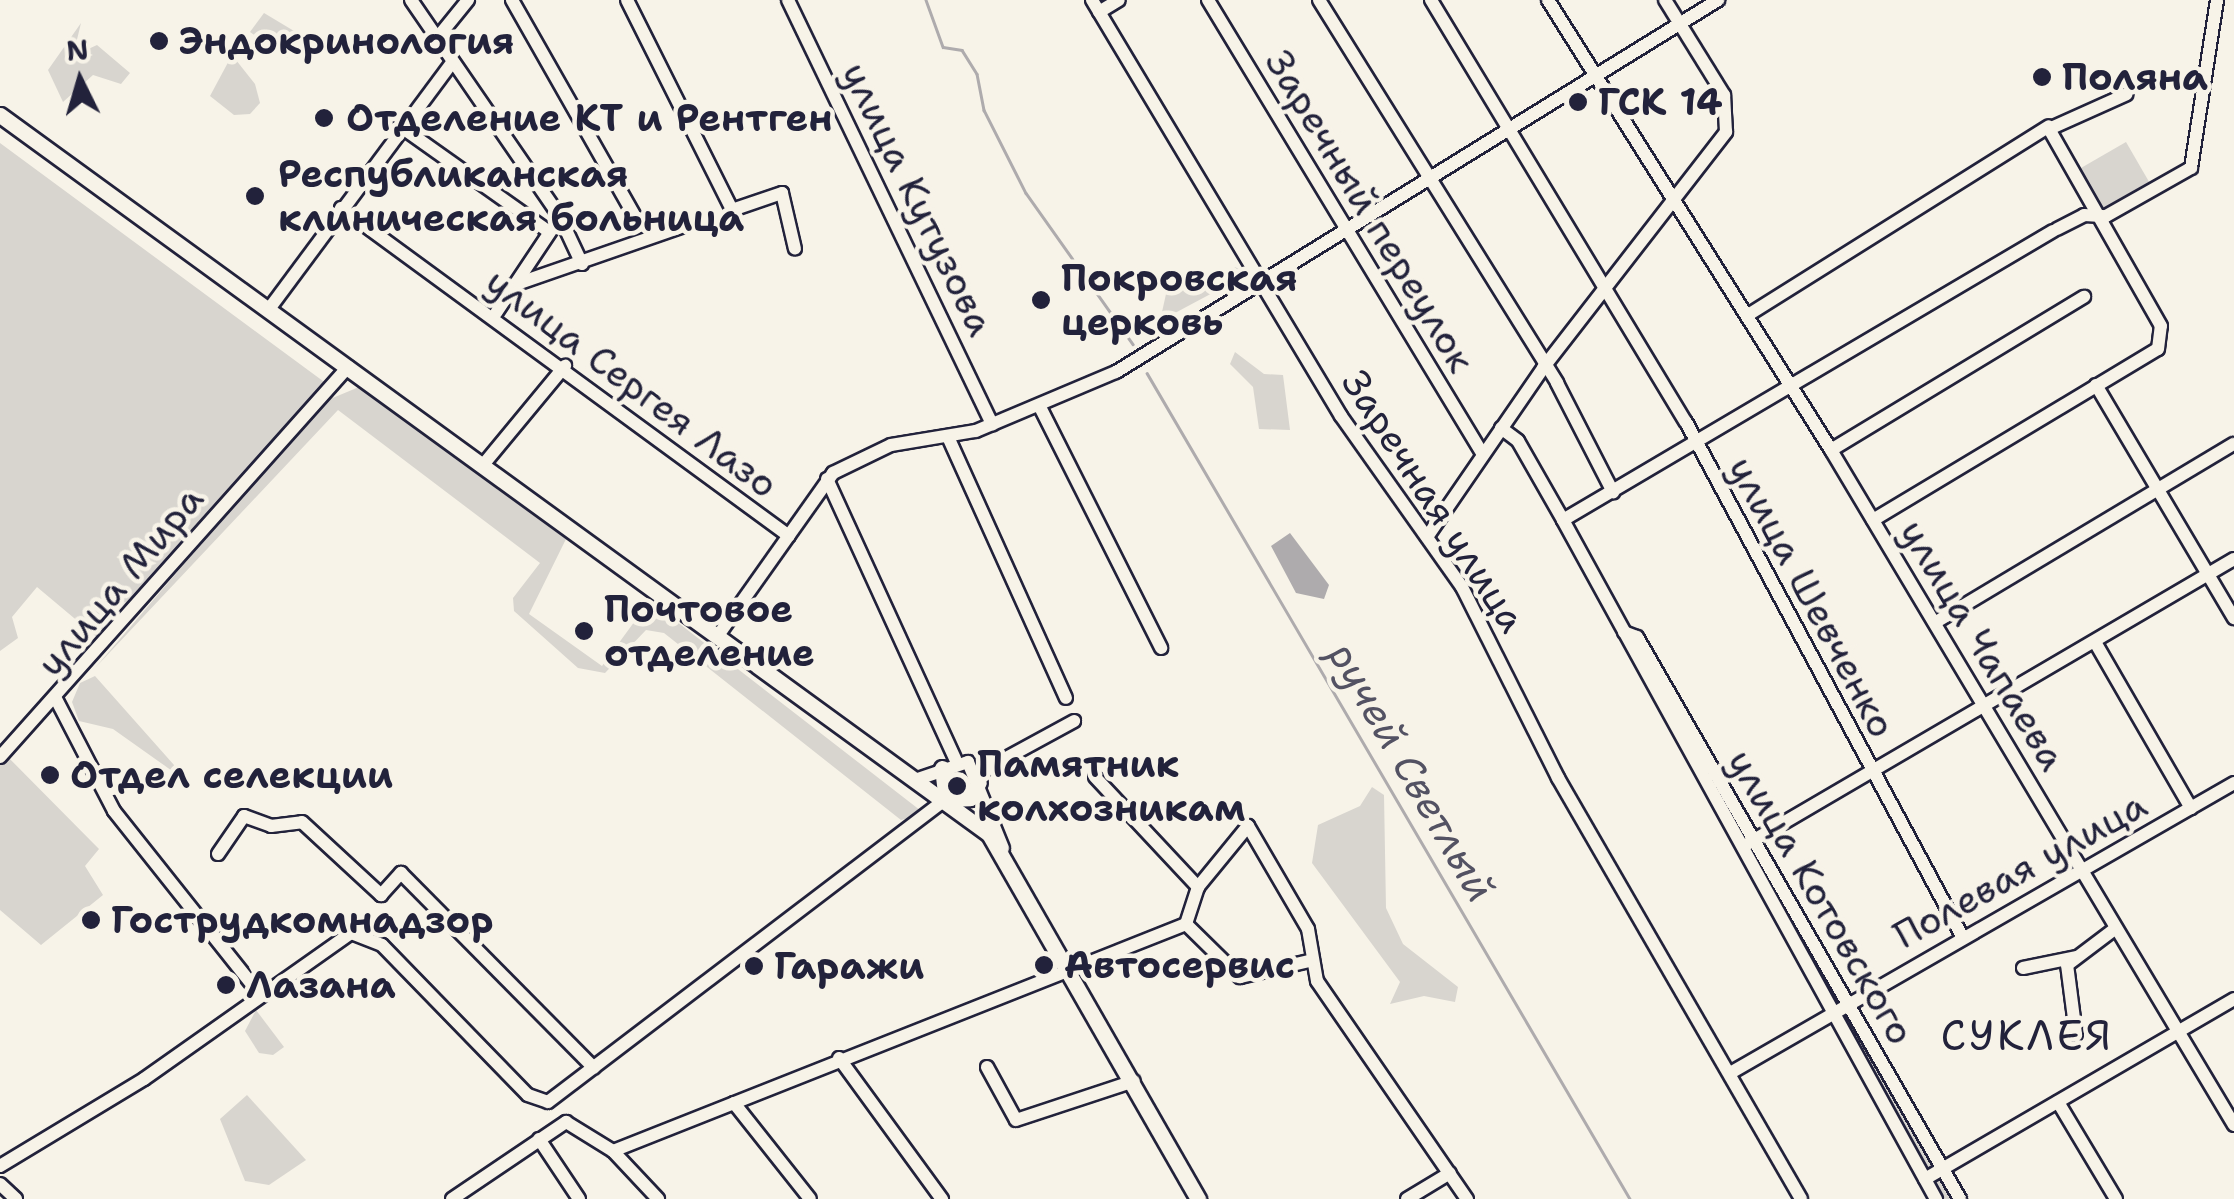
<!DOCTYPE html>
<html>
<head>
<meta charset="utf-8">
<style>
	body { margin:0 }
	#map { position:relative; width:2234px; height:1199px; overflow:hidden; background:#f7f3e8; font-family:"Shantell Sans",sans-serif }
	div>[style] { position:absolute }
	[style*='--x'] { left:calc(var(--x)*1px); top:calc(var(--y)*1px); width:calc(var(--w)*1px); rotate:calc(var(--a)*1deg) }
	.green>* { inset:0; background:#d8d5cf; transform-origin:0 0 }
	.water>* { inset:0; background:#aeabad }
	.stream>* { height:2.5px; margin:-1.25px; padding:0 1.25px; transform-origin:1.25px; border-radius:1.25px; background:#aeabad }
	.roads { filter:drop-shadow(2px 0 #22223b) drop-shadow(-2px 0 #22223b) drop-shadow(0 2px #22223b) drop-shadow(0 -2px #22223b) }
	.minor>* { height:12px; margin:-6px; padding:0 6px; transform-origin:6px; border-radius:6px; background:#f7f3e8 }
	.major>* { height:15px; margin:-7.5px; padding:0 7.5px; transform-origin:7.5px; border-radius:7.5px; background:#f7f3e8 }
	.dots>* { width:28px; height:28px; translate:-50% -50%; box-sizing:border-box; border:5px solid #f7f3e8; border-radius:50% }
	span { translate:-50% -50%; white-space:nowrap; text-align:center; line-height:1.15; -webkit-text-stroke:9px #f7f3e8; paint-order:stroke }
	.poi-label { font-size:38px; color:#22223b; font-weight:700 }
	.left { translate:0 -50%; text-align:left }
	.street-label { font-size:38px; color:#22223b }
	.water-label { font-size:40px; color:#535263; font-style:italic }
	.quarter-label { font-size:42px; color:#22223b; letter-spacing:2.5px }
	.north { position:absolute; left:30px; top:30px; width:100px; height:100px; -webkit-text-stroke:8px #f7f3e8; paint-order:stroke; rotate:355deg; font-size:28px; font-weight:700; line-height:40px; text-align:center; color:#22223b }
	.north::after { content:''; display:block; margin:auto; width:35px; height:45px; background:#22223b; clip-path:polygon(50% 0,100% 100%,50% 72%,0 100%) }
</style>
</head>
<body>
<div id="map">
	<div class="green">
		<div style="clip-path:polygon(264px 13px,299px 34px,287px 58px,250px 32px)"></div>
		<div style="clip-path:polygon(81px 23px,73px 56px,97px 45px,130px 73px,121px 84px,93px 75px,63px 102px,48px 70px)"></div>
		<div style="clip-path:polygon(232px 55px,255px 84px,260px 103px,250px 114px,234px 115px,210px 96px)"></div>
		<div style="left:2126px;top:142px;width:46px;height:59px;rotate:60deg"></div>
		<div style="clip-path:polygon(0 143px,327px 384px,99px 639px,37px 587px,12px 617px,18px 638px,0 651px)"></div>
		<div style="clip-path:polygon(1235px 267px,1248px 274px,1160px 321px,1168px 285px)"></div>
		<div style="clip-path:polygon(1235px 352px,1264px 374px,1283px 375px,1290px 430px,1259px 429px,1253px 387px,1230px 364px)"></div>
		<div style="clip-path:polygon(359px 387px,566px 539px,529px 614px,602px 666px,640px 614px,663px 611px,925px 814px,901px 820px,664px 633px,646px 630px,605px 673px,578px 668px,514px 611px,513px 598px,540px 563px,338px 410px,95px 668px,323px 402px)"></div>
		<div style="clip-path:polygon(1637px 637px,1960px 1199px,1936px 1199px)"></div>
		<div style="clip-path:polygon(95px 676px,174px 765px,175px 773px,113px 729px,79px 721px,72px 702px,80px 683px)"></div>
		<div style="clip-path:polygon(0 749px,99px 849px,85px 866px,103px 895px,41px 945px,0 910px)"></div>
		<div style="clip-path:polygon(1372px 787px,1384px 795px,1386px 908px,1403px 944px,1458px 987px,1455px 1002px,1424px 996px,1390px 1004px,1400px 982px,1312px 863px,1318px 825px,1360px 806px)"></div>
		<div style="clip-path:polygon(256px 1010px,284px 1047px,273px 1055px,259px 1053px,245px 1031px)"></div>
		<div style="clip-path:polygon(247px 1095px,306px 1160px,269px 1185px,245px 1181px,220px 1119px)"></div>
	</div>
	<div class="water">
		<div style="clip-path:polygon(1290px 533px,1329px 585px,1324px 599px,1296px 593px,1271px 546px)"></div>
	</div>
	<div class="stream">
		<div style="--x:926;--y:0;--w:50;--a:70.1"></div>
		<div style="--x:943;--y:47;--w:19;--a:9"></div>
		<div style="--x:962;--y:50;--w:28;--a:58"></div>
		<div style="--x:977;--y:74;--w:37;--a:79"></div>
		<div style="--x:984;--y:110;--w:93;--a:63.2"></div>
		<div style="--x:1026;--y:193;--w:185;--a:54.7"></div>
		<div style="--x:1147;--y:373;--w:957;--a:59.68"></div>
	</div>
	<div class="roads">
		<div class="minor">
			<div style="--x:411;--y:0;--w:263;--a:55.5"></div>
			<div style="--x:560;--y:217;--w:52;--a:64.9"></div>
			<div style="--x:512;--y:0;--w:255;--a:60.4"></div>
			<div style="--x:627;--y:0;--w:235;--a:63.4"></div>
			<div style="--x:732;--y:210;--w:53;--a:-18.8"></div>
			<div style="--x:782;--y:193;--w:57;--a:76.9"></div>
			<div style="--x:788;--y:0;--w:471;--a:64.3"></div>
			<div style="--x:1092;--y:0;--w:485;--a:59.1"></div>
			<div style="--x:1341;--y:416;--w:209;--a:54.7"></div>
			<div style="--x:1462;--y:587;--w:214;--a:63.3"></div>
			<div style="--x:1558;--y:778;--w:486;--a:60"></div>
			<div style="--x:1208;--y:0;--w:529;--a:58.83"></div>
			<div style="--x:1319;--y:0;--w:451;--a:58.1"></div>
			<div style="--x:1557;--y:383;--w:123;--a:62.8"></div>
			<div style="--x:1431;--y:0;--w:493;--a:58.9"></div>
			<div style="--x:1686;--y:422;--w:586;--a:61.77"></div>
			<div style="--x:1548;--y:0;--w:532;--a:57.83"></div>
			<div style="--x:1831;--y:450;--w:786;--a:59.16"></div>
			<div style="--x:1099;--y:12;--w:23;--a:-31"></div>
			<div style="--x:438;--y:37;--w:48;--a:-51"></div>
			<div style="--x:400;--y:126;--w:183;--a:35.4"></div>
			<div style="--x:341;--y:208;--w:555;--a:36.21"></div>
			<div style="--x:2057;--y:229;--w:30;--a:-27"></div>
			<div style="--x:2084;--y:215;--w:22;--a:3"></div>
			<div style="--x:2106;--y:216;--w:98;--a:-29.5"></div>
			<div style="--x:2191;--y:168;--w:170;--a:-81.2"></div>
			<div style="--x:508;--y:287;--w:189;--a:-19.1"></div>
			<div style="--x:269;--y:309;--w:307;--a:-53.4"></div>
			<div style="--x:496;--y:313;--w:101;--a:-56.3"></div>
			<div style="--x:1748;--y:315;--w:355;--a:-32.1"></div>
			<div style="--x:2096;--y:385;--w:271;--a:59.4"></div>
			<div style="--x:1039;--y:405;--w:272;--a:63.3"></div>
			<div style="--x:1501;--y:428;--w:21;--a:37"></div>
			<div style="--x:1518;--y:441;--w:91;--a:60.3"></div>
			<div style="--x:1563;--y:520;--w:775;--a:61.22"></div>
			<div style="--x:949;--y:439;--w:284;--a:65.7"></div>
			<div style="--x:1831;--y:450;--w:296;--a:-31.2"></div>
			<div style="--x:483;--y:465;--w:129;--a:-50.4"></div>
			<div style="--x:827;--y:479;--w:308;--a:65.4"></div>
			<div style="--x:1563;--y:520;--w:569;--a:-30.53"></div>
			<div style="--x:1873;--y:520;--w:332;--a:-31"></div>
			<div style="--x:2158;--y:349;--w:23;--a:-83"></div>
			<div style="--x:2161;--y:326;--w:227;--a:-119.6"></div>
			<div style="--x:2049;--y:129;--w:85;--a:-24.2"></div>
			<div style="--x:1427;--y:537;--w:205;--a:-55.5"></div>
			<div style="--x:1543;--y:368;--w:299;--a:-52.2"></div>
			<div style="--x:1726;--y:132;--w:37;--a:-93"></div>
			<div style="--x:1724;--y:95;--w:112;--a:-121.8"></div>
			<div style="--x:1936;--y:622;--w:347;--a:-30.9"></div>
			<div style="--x:1624;--y:632;--w:14;--a:21"></div>
			<div style="--x:1637;--y:637;--w:648;--a:60.11"></div>
			<div style="--x:717;--y:637;--w:201;--a:-54.7"></div>
			<div style="--x:833;--y:473;--w:64;--a:-25.8"></div>
			<div style="--x:891;--y:445;--w:86;--a:-9.4"></div>
			<div style="--x:976;--y:431;--w:152;--a:-22.9"></div>
			<div style="--x:1116;--y:372;--w:708;--a:-31.71"></div>
			<div style="--x:2095;--y:642;--w:192;--a:60"></div>
			<div style="--x:55;--y:697;--w:128;--a:62.6"></div>
			<div style="--x:114;--y:811;--w:236;--a:51.5"></div>
			<div style="--x:0;--y:757;--w:523;--a:-48.26"></div>
			<div style="--x:975;--y:775;--w:113;--a:-28.6"></div>
			<div style="--x:1095;--y:777;--w:151;--a:46.9"></div>
			<div style="--x:918;--y:779;--w:53;--a:-18.8"></div>
			<div style="--x:968;--y:762;--w:93;--a:67.9"></div>
			<div style="--x:1749;--y:843;--w:562;--a:-30.35"></div>
			<div style="--x:218;--y:854;--w:46;--a:-55.6"></div>
			<div style="--x:244;--y:816;--w:29;--a:20"></div>
			<div style="--x:271;--y:826;--w:31;--a:-7"></div>
			<div style="--x:302;--y:822;--w:108;--a:42.7"></div>
			<div style="--x:381;--y:895;--w:30;--a:-48"></div>
			<div style="--x:401;--y:873;--w:274;--a:45.3"></div>
			<div style="--x:1186;--y:924;--w:39;--a:-72"></div>
			<div style="--x:1198;--y:887;--w:79;--a:-50.7"></div>
			<div style="--x:1248;--y:826;--w:119;--a:59.8"></div>
			<div style="--x:1308;--y:929;--w:53;--a:80.2"></div>
			<div style="--x:1317;--y:981;--w:265;--a:55.5"></div>
			<div style="--x:2023;--y:968;--w:54;--a:-11.7"></div>
			<div style="--x:2076;--y:1034;--w:70;--a:-97.4"></div>
			<div style="--x:2067;--y:965;--w:61;--a:-37.1"></div>
			<div style="--x:839;--y:1058;--w:175;--a:53.9"></div>
			<div style="--x:987;--y:1067;--w:60;--a:61.3"></div>
			<div style="--x:1016;--y:1120;--w:124;--a:-18.3"></div>
			<div style="--x:1732;--y:1072;--w:579;--a:-29.93"></div>
			<div style="--x:2058;--y:1102;--w:113;--a:59.1"></div>
			<div style="--x:734;--y:1103;--w:122;--a:51.6"></div>
			<div style="--x:566;--y:1122;--w:55;--a:31.7"></div>
			<div style="--x:613;--y:1151;--w:66;--a:46.8"></div>
			<div style="--x:539;--y:1139;--w:72;--a:56.3"></div>
			<div style="--x:613;--y:1151;--w:616;--a:-21.61"></div>
			<div style="--x:1186;--y:924;--w:76;--a:44.5"></div>
			<div style="--x:1240;--y:977;--w:71;--a:-13.1"></div>
			<div style="--x:0;--y:1166;--w:168;--a:-31.1"></div>
			<div style="--x:144;--y:1079;--w:253;--a:-35.2"></div>
			<div style="--x:351;--y:933;--w:33;--a:21"></div>
			<div style="--x:382;--y:945;--w:209;--a:45.8"></div>
			<div style="--x:528;--y:1095;--w:21;--a:19"></div>
			<div style="--x:548;--y:1102;--w:500;--a:-37.28"></div>
			<div style="--x:1925;--y:1179;--w:358;--a:-30.2"></div>
			<div style="--x:0;--y:1184;--w:22;--a:43"></div>
			<div style="--x:452;--y:1199;--w:138;--a:-34"></div>
			<div style="--x:1407;--y:1199;--w:50;--a:-31.2"></div>
		</div>
		<div class="major">
			<div style="--x:0;--y:115;--w:1223;--a:36.02"></div>
			<div style="--x:989;--y:834;--w:421;--a:60.2"></div>
			<div style="--x:942;--y:768;--w:31;--a:83"></div>
			<div style="--x:946;--y:799;--w:24;--a:-2"></div>
			<div style="--x:970;--y:798;--w:18;--a:-61"></div>
		</div>
	</div>
	<div class="dots">
		<div style="left:159px;top:41px;background:#22223b"></div>
		<div style="left:2042px;top:77px;background:#22223b"></div>
		<div style="left:1578px;top:102px;background:#22223b"></div>
		<div style="left:324px;top:118px;background:#22223b"></div>
		<div style="left:255px;top:196px;background:#22223b"></div>
		<div style="left:1041px;top:300px;background:#22223b"></div>
		<div style="left:584px;top:631px;background:#22223b"></div>
		<div style="left:50px;top:775px;background:#22223b"></div>
		<div style="left:957px;top:786px;background:#22223b"></div>
		<div style="left:91px;top:920px;background:#22223b"></div>
		<div style="left:1044px;top:965px;background:#22223b"></div>
		<div style="left:754px;top:966px;background:#22223b"></div>
		<div style="left:226px;top:985px;background:#22223b"></div>
	</div>
	<div class="poi-label">
		<span class="left" style="left:179px;top:41px">Эндокринология</span>
		<span class="left" style="left:2062px;top:77px">Поляна</span>
		<span class="left" style="left:1598px;top:102px">ГСК 14</span>
		<span class="left" style="left:346px;top:118px">Отделение КТ и Рентген</span>
		<span class="left" style="left:278px;top:196px">Республиканская<br>клиническая больница</span>
		<span class="left" style="left:1061px;top:300px">Покровская<br>церковь</span>
		<span class="left" style="left:604px;top:631px">Почтовое<br>отделение</span>
		<span class="left" style="left:977px;top:786px">Памятник<br>колхозникам</span>
		<span class="left" style="left:70px;top:775px">Отдел селекции</span>
		<span class="left" style="left:111px;top:920px">Гострудкомнадзор</span>
		<span class="left" style="left:1064px;top:965px">Автосервис</span>
		<span class="left" style="left:774px;top:966px">Гаражи</span>
		<span class="left" style="left:246px;top:985px">Лазана</span>
	</div>
	<div class="street-label">
		<span style="left:918px;top:199px;rotate:64deg">улица Кутузова</span>
		<span style="left:1370px;top:211px;rotate:59deg">Заречный переулок</span>
		<span style="left:632px;top:383px;rotate:37deg">улица Сергея Лазо</span>
		<span style="left:1434px;top:501px;rotate:57deg">Заречная улица</span>
		<span style="left:120px;top:581px;rotate:-50deg">улица Мира</span>
		<span style="left:1812px;top:597px;rotate:62deg">улица Шевченко</span>
		<span style="left:1983px;top:645px;rotate:59deg">улица Чапаева</span>
		<span style="left:2020px;top:870px;rotate:-29deg">Полевая улица</span>
		<span style="left:1821px;top:897px;rotate:60deg">улица Котовского</span>
	</div>
	<div class="water-label">
		<span style="left:1412px;top:772px;rotate:60deg">ручей Светлый</span>
	</div>
	<div class="quarter-label">
		<span style="left:2027px;top:1035px">СУКЛЕЯ</span>
	</div>
	<div class="north">N</div>
</div>
</body>
</html>
